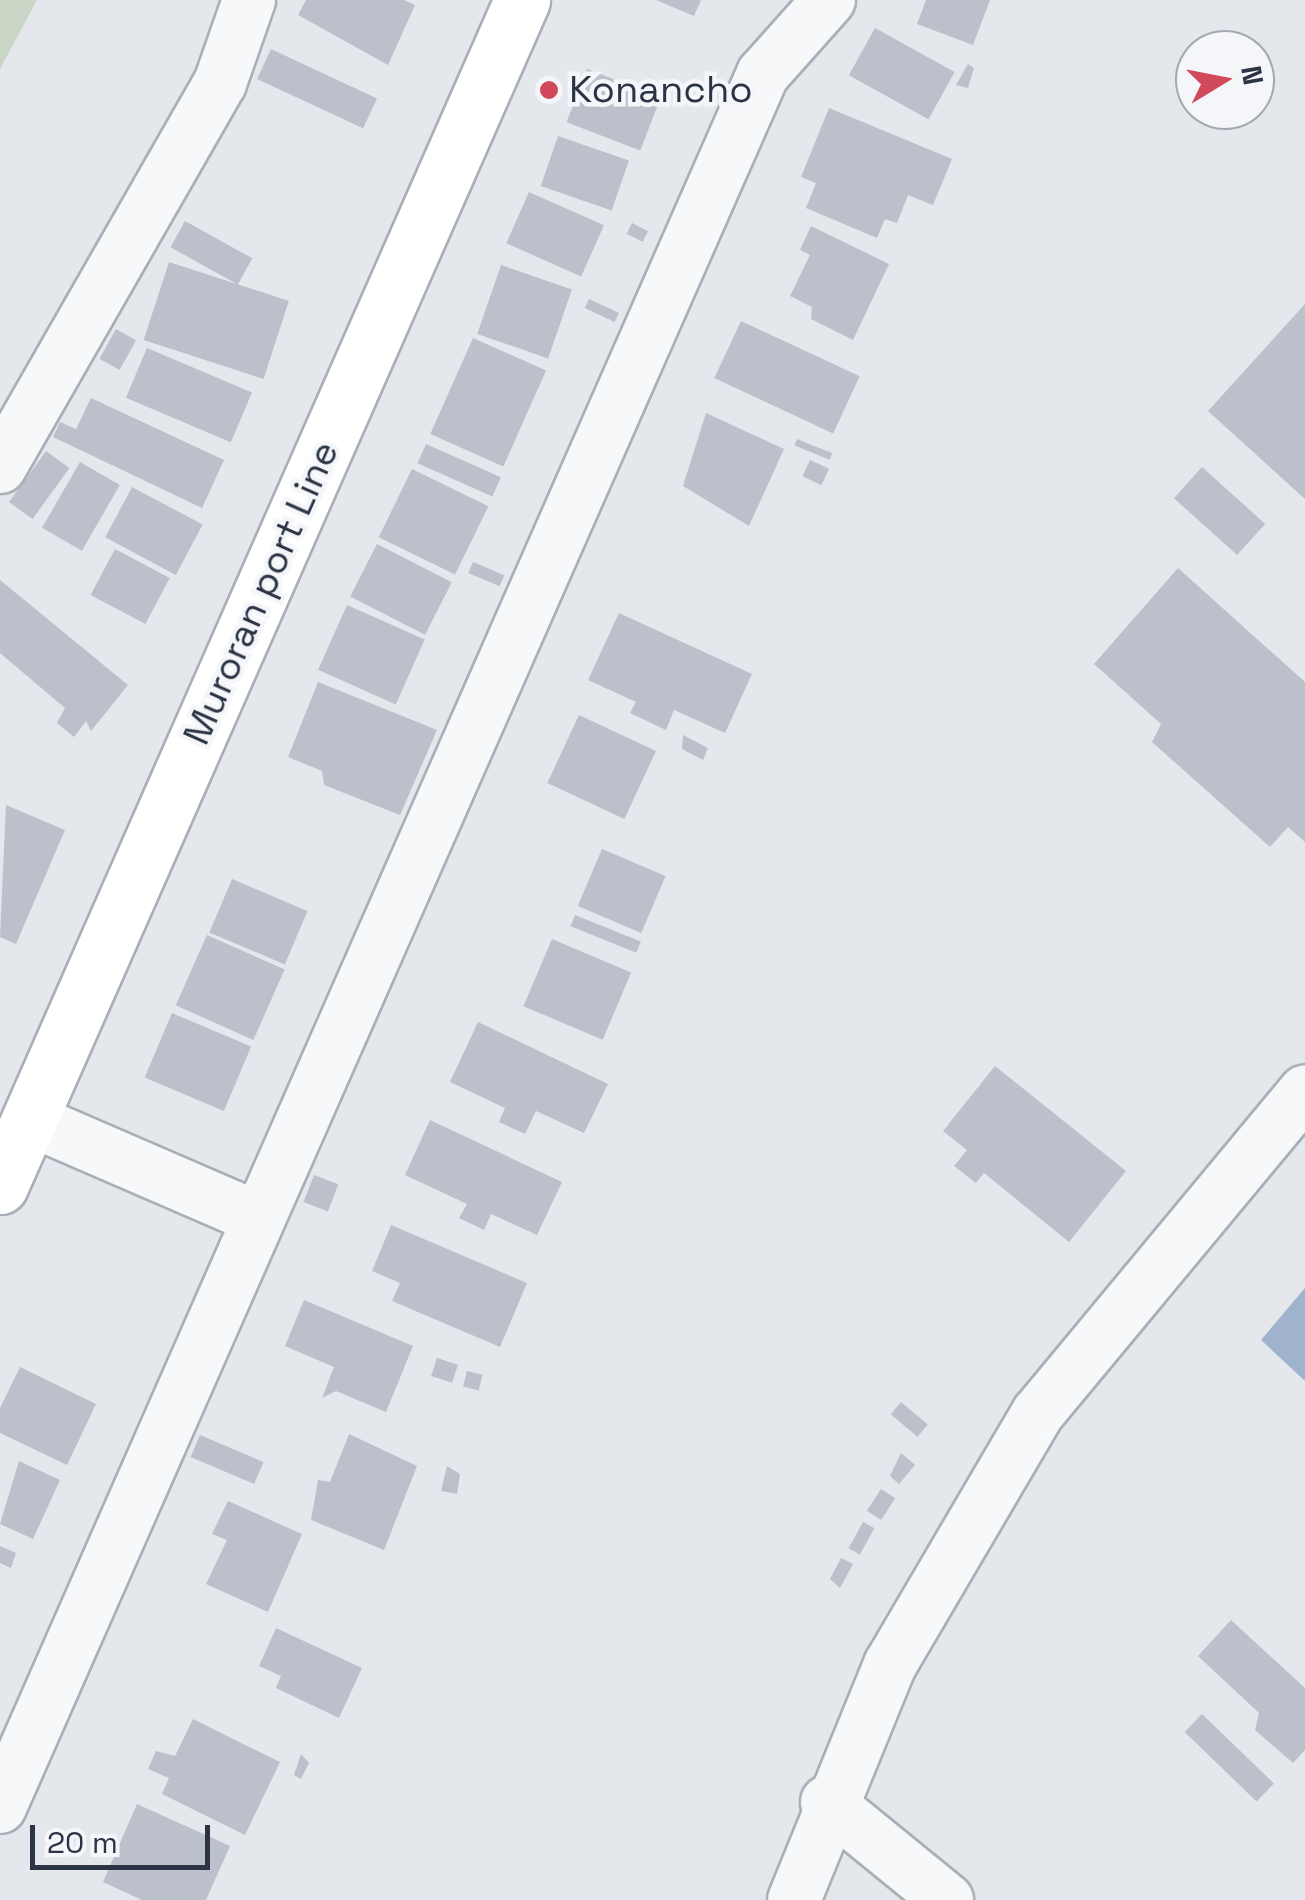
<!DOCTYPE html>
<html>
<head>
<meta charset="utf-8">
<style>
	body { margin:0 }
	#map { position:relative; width:1305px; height:1900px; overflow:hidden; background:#e4e7ec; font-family:"Space Grotesk",sans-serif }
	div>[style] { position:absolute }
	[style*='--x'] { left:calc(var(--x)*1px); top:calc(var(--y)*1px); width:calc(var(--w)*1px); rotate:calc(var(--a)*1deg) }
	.green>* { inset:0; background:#c9d6c5 }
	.water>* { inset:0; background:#9fb4cc }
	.building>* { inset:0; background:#bbc0ca; transform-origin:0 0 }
	.roads { filter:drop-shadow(2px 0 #a9aeb7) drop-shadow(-2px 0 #a9aeb7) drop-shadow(0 2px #a9aeb7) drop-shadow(0 -2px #a9aeb7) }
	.street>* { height:52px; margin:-26px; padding:0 26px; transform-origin:26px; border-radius:26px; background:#f7f8fa }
	.secondary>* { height:55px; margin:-27.5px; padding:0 27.5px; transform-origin:27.5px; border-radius:27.5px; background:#fff }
	.dots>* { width:28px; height:28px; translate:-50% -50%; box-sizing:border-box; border:5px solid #f4f6f9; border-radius:50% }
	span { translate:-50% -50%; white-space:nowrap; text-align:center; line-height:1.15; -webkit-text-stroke:9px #f4f6f9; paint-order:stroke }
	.poi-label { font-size:38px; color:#2b3445 }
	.left { translate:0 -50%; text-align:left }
	.street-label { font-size:38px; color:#2b3445 }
	.north { position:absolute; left:1175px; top:30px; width:100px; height:100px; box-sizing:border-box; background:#f4f6f9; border:2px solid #a4a8b1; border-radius:50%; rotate:80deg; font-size:28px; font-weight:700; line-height:40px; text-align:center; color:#2b3445 }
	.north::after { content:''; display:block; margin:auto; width:35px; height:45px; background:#d1495b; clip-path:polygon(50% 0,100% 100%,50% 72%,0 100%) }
	.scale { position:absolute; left:30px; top:1825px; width:180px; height:45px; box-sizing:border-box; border:5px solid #2b3445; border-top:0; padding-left:12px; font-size:30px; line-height:35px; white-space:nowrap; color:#2b3445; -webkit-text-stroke:8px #f4f6f9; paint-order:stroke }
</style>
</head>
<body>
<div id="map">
	<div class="green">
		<div style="clip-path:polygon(0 0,37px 0,0 69px)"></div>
	</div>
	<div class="water">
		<div style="clip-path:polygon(1305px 1288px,1305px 1381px,1261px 1340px)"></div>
	</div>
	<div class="building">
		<div style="clip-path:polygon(306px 0,404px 0,415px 5px,388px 65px,298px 15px)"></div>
		<div style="clip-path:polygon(656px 0,701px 0,694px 16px)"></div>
		<div style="clip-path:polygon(926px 0,990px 0,973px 45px,917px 24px)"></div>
		<div style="left:875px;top:28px;width:91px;height:54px;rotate:29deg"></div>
		<div style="left:271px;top:49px;width:117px;height:33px;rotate:25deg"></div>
		<div style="clip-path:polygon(968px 64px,974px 68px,968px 88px,956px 85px)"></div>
		<div style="left:587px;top:69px;width:79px;height:57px;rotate:21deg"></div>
		<div style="clip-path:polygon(829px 108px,952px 159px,933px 205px,908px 195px,897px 223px,885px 219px,877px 238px,806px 208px,816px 183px,801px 177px)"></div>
		<div style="left:558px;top:136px;width:75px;height:53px;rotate:19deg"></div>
		<div style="left:529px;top:192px;width:82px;height:56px;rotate:24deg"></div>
		<div style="left:185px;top:221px;width:77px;height:30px;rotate:29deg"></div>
		<div style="left:632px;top:223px;width:18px;height:12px;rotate:27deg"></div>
		<div style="clip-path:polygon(811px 226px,889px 264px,853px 340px,811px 319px,812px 307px,790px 296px,810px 255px,800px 250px)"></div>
		<div style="left:169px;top:262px;width:126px;height:82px;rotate:18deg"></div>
		<div style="left:501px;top:265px;width:75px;height:73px;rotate:19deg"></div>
		<div style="left:589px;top:299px;width:33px;height:10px;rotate:25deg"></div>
		<div style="clip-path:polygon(1305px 304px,1305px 499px,1208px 411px)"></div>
		<div style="left:741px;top:321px;width:131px;height:63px;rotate:25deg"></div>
		<div style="left:116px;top:329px;width:23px;height:34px;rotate:29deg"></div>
		<div style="left:473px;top:338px;width:80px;height:105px;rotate:24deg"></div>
		<div style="left:147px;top:348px;width:114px;height:54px;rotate:23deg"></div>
		<div style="clip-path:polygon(91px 398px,224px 460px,202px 508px,53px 437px,60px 422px,76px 429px)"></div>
		<div style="clip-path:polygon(706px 413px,784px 449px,749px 526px,683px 486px)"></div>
		<div style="left:797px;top:439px;width:38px;height:7px;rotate:22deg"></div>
		<div style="left:426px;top:444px;width:82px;height:21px;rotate:24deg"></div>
		<div style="left:46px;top:451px;width:29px;height:63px;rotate:36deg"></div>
		<div style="left:810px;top:460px;width:21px;height:18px;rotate:25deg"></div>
		<div style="left:80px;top:462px;width:46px;height:76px;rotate:30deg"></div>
		<div style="left:1202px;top:467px;width:85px;height:42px;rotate:42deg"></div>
		<div style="left:412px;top:469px;width:85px;height:76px;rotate:26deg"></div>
		<div style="left:132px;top:487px;width:80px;height:57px;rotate:28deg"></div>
		<div style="left:377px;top:544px;width:84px;height:59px;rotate:27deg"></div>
		<div style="left:115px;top:549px;width:62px;height:52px;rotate:28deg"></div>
		<div style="left:473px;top:562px;width:34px;height:12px;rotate:23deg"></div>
		<div style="clip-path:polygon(1178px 568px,1305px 682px,1305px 842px,1288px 827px,1270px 847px,1152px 742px,1161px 724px,1094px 664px)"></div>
		<div style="clip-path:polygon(0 580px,128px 685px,91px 731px,86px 721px,74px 737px,57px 723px,65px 708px,0 653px)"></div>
		<div style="left:347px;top:605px;width:85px;height:71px;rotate:24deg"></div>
		<div style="clip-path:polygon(619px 613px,752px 674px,725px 733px,674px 710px,666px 730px,630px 713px,636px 702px,588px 680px)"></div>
		<div style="clip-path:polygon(318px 682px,437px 730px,400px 815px,324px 785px,322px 771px,288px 757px)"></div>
		<div style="left:579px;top:715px;width:85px;height:75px;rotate:25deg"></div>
		<div style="clip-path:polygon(683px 735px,708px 748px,703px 760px,682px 749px)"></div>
		<div style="clip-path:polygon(6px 805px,65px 830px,16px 944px,0 937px)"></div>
		<div style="left:602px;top:849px;width:69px;height:62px;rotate:23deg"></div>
		<div style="left:232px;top:879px;width:82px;height:58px;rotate:23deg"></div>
		<div style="left:575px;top:915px;width:71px;height:12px;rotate:22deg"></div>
		<div style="left:207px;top:935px;width:85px;height:77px;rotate:24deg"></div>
		<div style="left:552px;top:939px;width:86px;height:73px;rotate:23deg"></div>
		<div style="left:172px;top:1013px;width:86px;height:70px;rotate:23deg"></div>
		<div style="clip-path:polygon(478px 1022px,608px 1084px,584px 1133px,536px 1111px,525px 1134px,499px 1122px,505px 1108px,450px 1082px)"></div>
		<div style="clip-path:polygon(995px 1066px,1126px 1171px,1069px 1242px,984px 1173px,976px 1183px,954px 1166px,967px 1150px,943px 1131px)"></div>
		<div style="clip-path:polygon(430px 1120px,562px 1182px,537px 1235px,491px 1214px,484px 1230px,459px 1218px,467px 1204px,405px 1175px)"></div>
		<div style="left:314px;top:1175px;width:26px;height:29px;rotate:21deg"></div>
		<div style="clip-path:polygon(391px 1225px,527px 1283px,500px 1347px,392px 1301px,400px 1283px,372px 1271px)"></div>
		<div style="clip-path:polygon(304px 1300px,413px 1346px,386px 1412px,336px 1391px,322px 1398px,334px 1367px,285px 1346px)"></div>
		<div style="left:437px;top:1358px;width:22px;height:19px;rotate:18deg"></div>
		<div style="clip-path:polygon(20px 1367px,96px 1404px,67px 1465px,0 1433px,0 1408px)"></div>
		<div style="left:467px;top:1371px;width:16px;height:16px;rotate:14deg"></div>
		<div style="left:901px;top:1402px;width:35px;height:16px;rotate:40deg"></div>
		<div style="clip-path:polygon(349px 1434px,417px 1466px,384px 1550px,311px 1520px,318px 1480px,330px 1482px)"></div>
		<div style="left:200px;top:1435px;width:69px;height:24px;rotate:23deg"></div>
		<div style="clip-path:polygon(901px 1453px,915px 1465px,899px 1484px,890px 1476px)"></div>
		<div style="clip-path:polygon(19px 1461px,60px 1480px,33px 1539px,0 1524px)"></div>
		<div style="clip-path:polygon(447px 1466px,460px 1474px,457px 1494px,441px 1491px)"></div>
		<div style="left:881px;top:1489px;width:17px;height:26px;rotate:33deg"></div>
		<div style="clip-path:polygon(228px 1501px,302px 1534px,268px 1612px,206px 1584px,227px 1540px,212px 1534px)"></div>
		<div style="left:863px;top:1522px;width:13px;height:30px;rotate:29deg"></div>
		<div style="clip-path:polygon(0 1546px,16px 1553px,11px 1568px,0 1563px)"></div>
		<div style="clip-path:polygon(841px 1558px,853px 1564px,840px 1588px,830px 1579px)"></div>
		<div style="clip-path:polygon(1231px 1620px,1305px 1688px,1305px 1750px,1293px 1763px,1255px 1730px,1259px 1713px,1198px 1656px)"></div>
		<div style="clip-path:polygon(276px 1628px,362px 1668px,339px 1718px,276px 1688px,281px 1676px,259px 1666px)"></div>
		<div style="left:1202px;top:1714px;width:100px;height:25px;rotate:44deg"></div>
		<div style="clip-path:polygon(193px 1719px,280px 1762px,245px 1835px,162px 1794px,169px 1778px,148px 1769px,156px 1751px,175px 1756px)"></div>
		<div style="clip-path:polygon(301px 1754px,309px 1763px,301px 1779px,294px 1775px)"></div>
		<div style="clip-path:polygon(137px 1804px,230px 1846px,206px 1900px,142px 1900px,103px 1882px)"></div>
	</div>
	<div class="roads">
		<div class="street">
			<div style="--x:0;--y:467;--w:443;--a:-60.2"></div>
			<div style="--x:220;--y:83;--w:88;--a:-70.7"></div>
			<div style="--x:31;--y:1120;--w:247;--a:23.4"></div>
			<div style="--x:827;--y:1802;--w:155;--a:39.2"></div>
			<div style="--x:0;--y:1807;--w:1894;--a:-66.24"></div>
			<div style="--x:763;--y:74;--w:99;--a:-48.3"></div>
			<div style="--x:794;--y:1900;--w:254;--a:-67.8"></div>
			<div style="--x:890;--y:1665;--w:292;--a:-59.6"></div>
			<div style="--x:1038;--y:1413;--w:418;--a:-50.3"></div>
		</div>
		<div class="secondary">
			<div style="--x:0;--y:1186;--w:1296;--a:-66.24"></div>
		</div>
	</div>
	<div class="dots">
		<div style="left:549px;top:90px;background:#d1495b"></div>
	</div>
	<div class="poi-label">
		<span class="left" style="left:569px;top:90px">Konancho</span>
	</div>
	<div class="street-label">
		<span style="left:261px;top:593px;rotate:-66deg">Muroran port Line</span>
	</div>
	<div class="north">N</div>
	<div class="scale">20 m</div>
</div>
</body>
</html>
